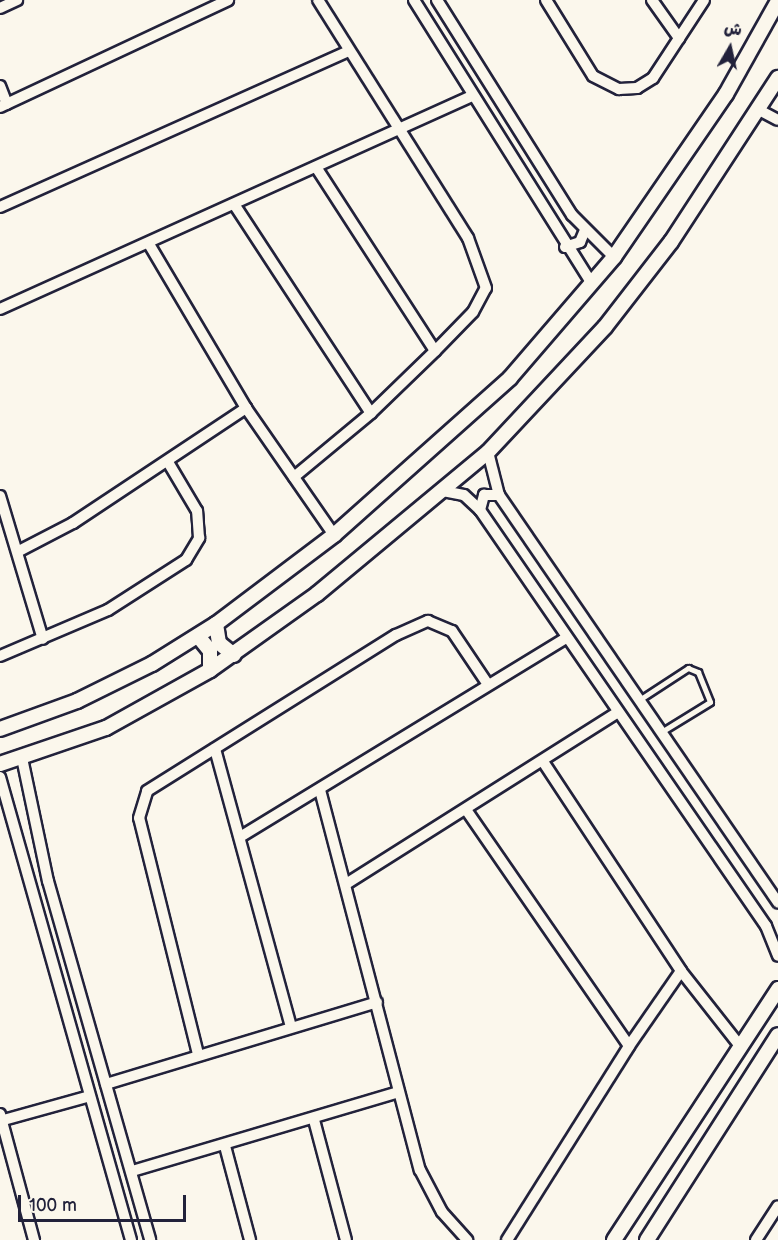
<!DOCTYPE html>
<html>
<head>
<meta charset="utf-8">
<style>
	body { margin:0 }
	#map { position:relative; width:778px; height:1240px; overflow:hidden; background:#fbf7ec; font-family:"Balsamiq Sans","Playpen Sans Arabic",sans-serif }
	div>[style] { position:absolute }
	[style*='--x'] { left:calc(var(--x)*1px); top:calc(var(--y)*1px); width:calc(var(--w)*1px); rotate:calc(var(--a)*1deg) }
	.roads { filter:drop-shadow(2px 0 #22223b) drop-shadow(-2px 0 #22223b) drop-shadow(0 2px #22223b) drop-shadow(0 -2px #22223b) }
	.service>* { height:5px; margin:-2.5px; padding:0 2.5px; transform-origin:2.5px; border-radius:2.5px; background:#fbf7ec }
	.minor>* { height:10px; margin:-5px; padding:0 5px; transform-origin:5px; border-radius:5px; background:#fbf7ec }
	.tertiary>* { height:14px; margin:-7px; padding:0 7px; transform-origin:7px; border-radius:7px; background:#fbf7ec }
	span { translate:-50% -50%; white-space:nowrap; text-align:center; line-height:1.15; -webkit-text-stroke:5px #fbf7ec; paint-order:stroke }
	.north { position:absolute; left:700px; top:18px; width:60px; height:60px; -webkit-text-stroke:4px #fbf7ec; paint-order:stroke; rotate:9deg; font-size:16px; font-weight:700; line-height:24px; text-align:center; color:#22223b }
	.north::after { content:''; display:block; margin:auto; width:21px; height:27px; background:#22223b; clip-path:polygon(50% 0,100% 100%,50% 72%,0 100%) }
	.scale { position:absolute; left:18px; top:1195px; width:168px; height:27px; box-sizing:border-box; border:3px solid #22223b; border-top:0; padding-left:8px; font-size:18px; line-height:21px; white-space:nowrap; color:#22223b; -webkit-text-stroke:4px #fbf7ec; paint-order:stroke }
</style>
</head>
<body>
<div id="map">
	<div class="roads">
		<div class="service">
			<div style="--x:639;--y:700;--w:59;--a:-33.1"></div>
			<div style="--x:688;--y:668;--w:11;--a:22"></div>
			<div style="--x:698;--y:672;--w:32;--a:68"></div>
			<div style="--x:710;--y:702;--w:57;--a:148.5"></div>
		</div>
		<div class="minor">
			<div style="--x:414;--y:0;--w:335;--a:57.9"></div>
			<div style="--x:437;--y:0;--w:254;--a:57.9"></div>
			<div style="--x:572;--y:215;--w:59;--a:45"></div>
			<div style="--x:546;--y:0;--w:89;--a:58.3"></div>
			<div style="--x:593;--y:76;--w:29;--a:27"></div>
			<div style="--x:619;--y:89;--w:18;--a:-3"></div>
			<div style="--x:637;--y:88;--w:19;--a:-32"></div>
			<div style="--x:653;--y:78;--w:93;--a:-56.8"></div>
			<div style="--x:652;--y:0;--w:47;--a:54.6"></div>
			<div style="--x:0;--y:8;--w:19;--a:-25"></div>
			<div style="--x:0;--y:86;--w:19;--a:69"></div>
			<div style="--x:0;--y:107;--w:252;--a:-25.1"></div>
			<div style="--x:759;--y:110;--w:21;--a:28"></div>
			<div style="--x:316;--y:167;--w:219;--a:57.1"></div>
			<div style="--x:234;--y:204;--w:250;--a:56.8"></div>
			<div style="--x:0;--y:207;--w:382;--a:-24.1"></div>
			<div style="--x:149;--y:244;--w:191;--a:59.4"></div>
			<div style="--x:246;--y:408;--w:155;--a:55.3"></div>
			<div style="--x:565;--y:247;--w:16;--a:-18"></div>
			<div style="--x:580;--y:242;--w:13;--a:-67"></div>
			<div style="--x:0;--y:309;--w:518;--a:-24.29"></div>
			<div style="--x:488;--y:452;--w:44;--a:75.7"></div>
			<div style="--x:499;--y:495;--w:494;--a:55.6"></div>
			<div style="--x:294;--y:477;--w:100;--a:-39.7"></div>
			<div style="--x:371;--y:413;--w:89;--a:-44.1"></div>
			<div style="--x:435;--y:351;--w:54;--a:-45.7"></div>
			<div style="--x:473;--y:312;--w:27;--a:-62"></div>
			<div style="--x:486;--y:288;--w:53;--a:-109.8"></div>
			<div style="--x:468;--y:238;--w:281;--a:-122.2"></div>
			<div style="--x:443;--y:491;--w:21;--a:11"></div>
			<div style="--x:464;--y:495;--w:22;--a:43"></div>
			<div style="--x:480;--y:510;--w:505;--a:55.49"></div>
			<div style="--x:766;--y:926;--w:32;--a:68"></div>
			<div style="--x:0;--y:496;--w:149;--a:73.3"></div>
			<div style="--x:480;--y:510;--w:16;--a:-75"></div>
			<div style="--x:484;--y:495;--w:15;--a:0"></div>
			<div style="--x:19;--y:551;--w:61;--a:-27.4"></div>
			<div style="--x:73;--y:523;--w:208;--a:-33.6"></div>
			<div style="--x:0;--y:656;--w:117;--a:-23.1"></div>
			<div style="--x:108;--y:610;--w:93;--a:-32.7"></div>
			<div style="--x:186;--y:560;--w:26;--a:-59"></div>
			<div style="--x:199;--y:538;--w:27;--a:-94"></div>
			<div style="--x:197;--y:511;--w:57;--a:-120.6"></div>
			<div style="--x:215;--y:749;--w:288;--a:74.7"></div>
			<div style="--x:22;--y:758;--w:126;--a:78.1"></div>
			<div style="--x:48;--y:881;--w:373;--a:74.1"></div>
			<div style="--x:544;--y:763;--w:249;--a:56.6"></div>
			<div style="--x:681;--y:971;--w:95;--a:51.8"></div>
			<div style="--x:0;--y:777;--w:481;--a:74.2"></div>
			<div style="--x:320;--y:790;--w:393;--a:75.3"></div>
			<div style="--x:420;--y:1170;--w:47;--a:62.4"></div>
			<div style="--x:442;--y:1212;--w:38;--a:48"></div>
			<div style="--x:467;--y:811;--w:285;--a:55.4"></div>
			<div style="--x:240;--y:837;--w:382;--a:-31.4"></div>
			<div style="--x:346;--y:884;--w:322;--a:-32.3"></div>
			<div style="--x:198;--y:1054;--w:243;--a:-104"></div>
			<div style="--x:139;--y:818;--w:28;--a:-73"></div>
			<div style="--x:147;--y:791;--w:294;--a:-32.1"></div>
			<div style="--x:396;--y:635;--w:35;--a:-24"></div>
			<div style="--x:428;--y:621;--w:26;--a:23"></div>
			<div style="--x:452;--y:631;--w:63;--a:56.1"></div>
			<div style="--x:106;--y:1084;--w:283;--a:-16.8"></div>
			<div style="--x:0;--y:1114;--w:131;--a:74.9"></div>
			<div style="--x:314;--y:1120;--w:124;--a:75.1"></div>
			<div style="--x:0;--y:1121;--w:93;--a:-15.5"></div>
			<div style="--x:225;--y:1146;--w:97;--a:75.1"></div>
			<div style="--x:132;--y:1171;--w:278;--a:-16.5"></div>
			<div style="--x:507;--y:1240;--w:229;--a:-57.8"></div>
			<div style="--x:629;--y:1046;--w:91;--a:-55.3"></div>
			<div style="--x:756;--y:1240;--w:40;--a:-57.1"></div>
		</div>
		<div class="tertiary">
			<div style="--x:216;--y:624;--w:19;--a:81"></div>
			<div style="--x:219;--y:643;--w:19;--a:39"></div>
			<div style="--x:198;--y:636;--w:19;--a:51"></div>
			<div style="--x:210;--y:651;--w:19;--a:90"></div>
			<div style="--x:0;--y:729;--w:82;--a:-20"></div>
			<div style="--x:77;--y:701;--w:84;--a:-26.3"></div>
			<div style="--x:152;--y:664;--w:75;--a:-32"></div>
			<div style="--x:216;--y:624;--w:148;--a:-37"></div>
			<div style="--x:334;--y:535;--w:236;--a:-41.7"></div>
			<div style="--x:510;--y:378;--w:160;--a:-49.3"></div>
			<div style="--x:614;--y:257;--w:198;--a:-55.5"></div>
			<div style="--x:726;--y:94;--w:107;--a:-60.8"></div>
			<div style="--x:0;--y:764;--w:112;--a:-18.8"></div>
			<div style="--x:106;--y:728;--w:119;--a:-29.1"></div>
			<div style="--x:210;--y:670;--w:131;--a:-35.4"></div>
			<div style="--x:317;--y:594;--w:222;--a:-39.7"></div>
			<div style="--x:488;--y:452;--w:171;--a:-46.9"></div>
			<div style="--x:605;--y:327;--w:108;--a:-52.2"></div>
			<div style="--x:671;--y:242;--w:196;--a:-56.9"></div>
			<div style="--x:614;--y:1240;--w:300;--a:-56.8"></div>
			<div style="--x:647;--y:1240;--w:243;--a:-57.4"></div>
		</div>
	</div>
	<div class="north">ش</div>
	<div class="scale">100 m</div>
</div>
</body>
</html>
